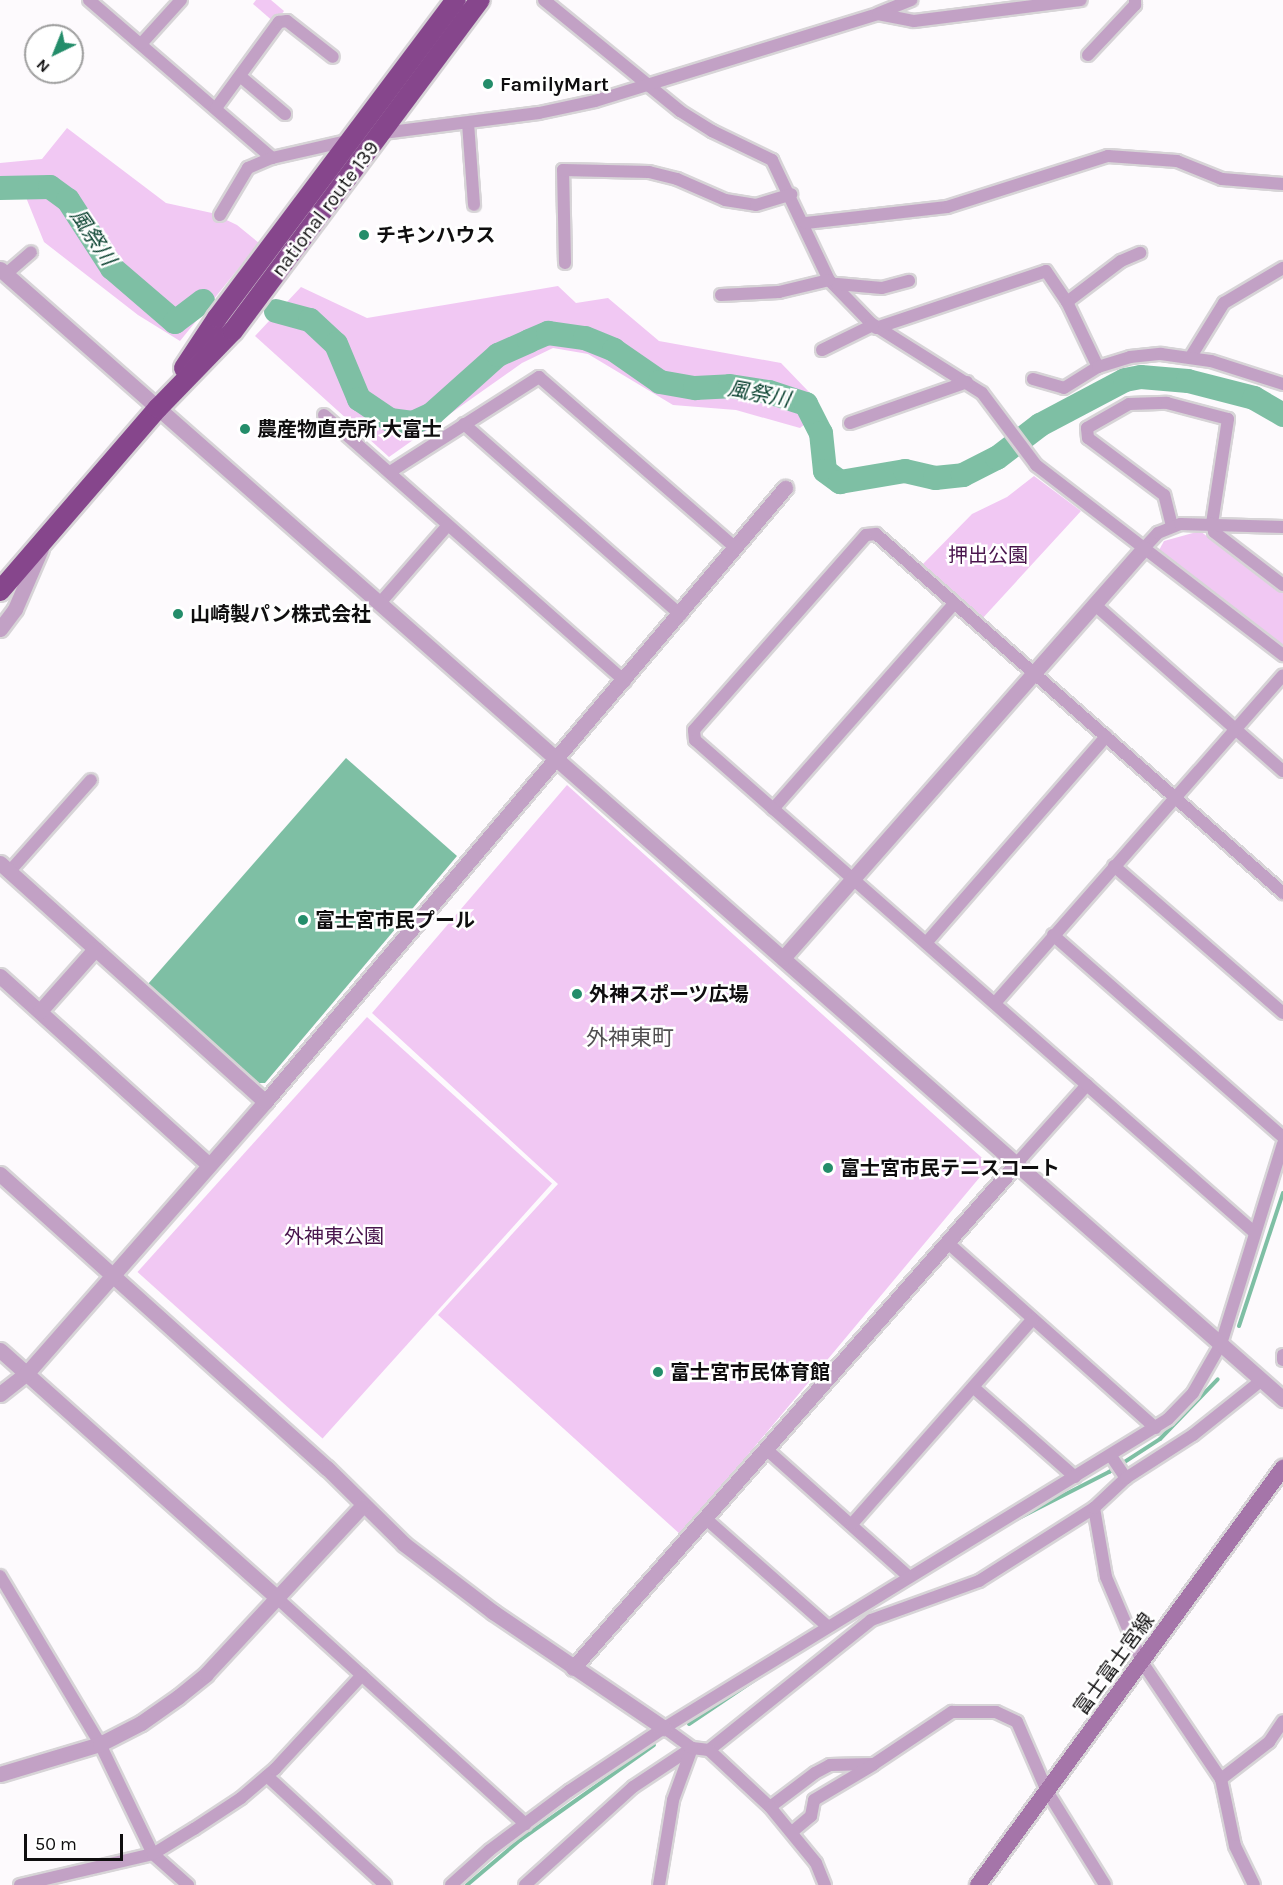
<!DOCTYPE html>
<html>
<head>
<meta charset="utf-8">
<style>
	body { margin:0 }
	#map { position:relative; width:1283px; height:1885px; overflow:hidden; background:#fdfafd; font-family:Karla,"Noto Sans JP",sans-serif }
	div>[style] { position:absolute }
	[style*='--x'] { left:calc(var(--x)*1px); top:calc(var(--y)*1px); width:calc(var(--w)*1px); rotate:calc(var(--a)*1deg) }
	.green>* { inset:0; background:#f1c8f3; transform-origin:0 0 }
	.water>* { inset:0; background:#7ebfa4 }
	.stream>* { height:4px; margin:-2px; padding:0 2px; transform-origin:2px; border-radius:2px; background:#7ebfa4 }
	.river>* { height:24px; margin:-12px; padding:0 12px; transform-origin:12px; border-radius:12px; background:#7ebfa4 }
	.roads { filter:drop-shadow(2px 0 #d7d4d7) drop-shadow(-2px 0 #d7d4d7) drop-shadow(0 2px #d7d4d7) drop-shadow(0 -2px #d7d4d7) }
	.minor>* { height:12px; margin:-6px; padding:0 6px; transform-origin:6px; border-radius:6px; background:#c2a1c5 }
	.tertiary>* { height:15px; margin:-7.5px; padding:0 7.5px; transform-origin:7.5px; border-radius:7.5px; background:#c2a1c5 }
	.secondary>* { height:16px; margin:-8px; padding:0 8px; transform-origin:8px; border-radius:8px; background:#a575a9 }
	.trunk>* { height:20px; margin:-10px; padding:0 10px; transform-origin:10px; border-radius:10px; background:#86468c }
	.dots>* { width:16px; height:16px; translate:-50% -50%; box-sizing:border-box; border:3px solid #fff; border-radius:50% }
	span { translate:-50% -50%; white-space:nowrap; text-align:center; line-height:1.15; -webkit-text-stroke:5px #fff; paint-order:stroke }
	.poi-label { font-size:20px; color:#0f0e0f; font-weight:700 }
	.left { translate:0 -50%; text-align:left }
	.street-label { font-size:20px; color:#0f0e0f }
	.park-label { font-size:20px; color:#49164d }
	.water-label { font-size:21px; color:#0a4230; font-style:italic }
	.quarter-label { font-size:22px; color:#514f51 }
	.north { position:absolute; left:24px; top:24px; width:60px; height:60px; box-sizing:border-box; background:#fff; border:2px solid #9f9f9f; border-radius:50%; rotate:223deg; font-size:16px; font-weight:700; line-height:24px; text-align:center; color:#0f0e0f }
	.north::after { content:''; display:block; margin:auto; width:21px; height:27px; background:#248d6a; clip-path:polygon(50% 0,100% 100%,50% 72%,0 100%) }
	.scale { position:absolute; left:24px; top:1834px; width:99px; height:27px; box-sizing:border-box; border:3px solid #0f0e0f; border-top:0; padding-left:8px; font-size:18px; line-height:21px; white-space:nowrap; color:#0f0e0f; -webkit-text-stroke:4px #fff; paint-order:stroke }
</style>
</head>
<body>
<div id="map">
	<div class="green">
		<div style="clip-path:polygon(256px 0,271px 0,284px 11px,275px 23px,253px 4px)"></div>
		<div style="clip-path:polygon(67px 128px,166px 203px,212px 213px,237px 225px,259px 243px,180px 341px,138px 315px,44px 242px,25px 195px,0 195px,0 163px,42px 159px)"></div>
		<div style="clip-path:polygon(558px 286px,576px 303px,608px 298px,659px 341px,781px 363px,809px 392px,820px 412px,800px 428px,736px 410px,673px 405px,588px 354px,553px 348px,522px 363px,389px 457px,255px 336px,301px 287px,367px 318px)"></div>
		<div style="clip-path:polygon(1034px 476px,1081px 511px,981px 620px,922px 565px,972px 514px,1007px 497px)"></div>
		<div style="clip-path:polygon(1200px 531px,1283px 593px,1283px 646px,1158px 552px,1164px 541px)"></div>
		<div style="clip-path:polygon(567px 785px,990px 1165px,681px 1535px,438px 1315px,558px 1184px,372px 1013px)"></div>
		<div style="left:367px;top:1017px;width:249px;height:343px;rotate:42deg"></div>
	</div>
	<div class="water">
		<div style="clip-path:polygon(346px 758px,457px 856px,265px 1083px,258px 1083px,148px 984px)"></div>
	</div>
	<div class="stream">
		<div style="--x:1239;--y:1326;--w:140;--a:-71.7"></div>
		<div style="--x:1015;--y:1520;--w:106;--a:-27.1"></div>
		<div style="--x:1109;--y:1472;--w:61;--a:-32.9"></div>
		<div style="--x:1160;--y:1439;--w:83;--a:-46"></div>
		<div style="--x:689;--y:1724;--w:99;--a:-33.9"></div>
		<div style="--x:467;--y:1885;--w:70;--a:-40.3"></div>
		<div style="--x:520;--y:1840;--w:164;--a:-35.3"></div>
	</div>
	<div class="river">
		<div style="--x:0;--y:188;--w:50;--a:-1.1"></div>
		<div style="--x:50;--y:187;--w:22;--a:36"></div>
		<div style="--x:68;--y:200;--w:81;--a:57.1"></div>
		<div style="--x:112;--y:268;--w:83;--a:40.6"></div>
		<div style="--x:175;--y:322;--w:35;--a:-37"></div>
		<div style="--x:276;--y:311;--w:35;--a:15"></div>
		<div style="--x:310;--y:320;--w:35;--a:43"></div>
		<div style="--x:336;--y:344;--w:60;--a:67.3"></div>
		<div style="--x:359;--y:399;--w:37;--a:34"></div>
		<div style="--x:390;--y:420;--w:23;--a:7"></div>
		<div style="--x:413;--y:423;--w:21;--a:-25"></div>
		<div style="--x:432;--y:414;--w:89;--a:-41.8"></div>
		<div style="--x:498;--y:355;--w:34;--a:-24"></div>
		<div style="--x:529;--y:341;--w:21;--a:-23"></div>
		<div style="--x:548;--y:333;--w:37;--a:8"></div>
		<div style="--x:585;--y:338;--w:31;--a:22"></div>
		<div style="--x:614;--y:350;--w:56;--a:34.8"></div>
		<div style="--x:660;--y:382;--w:36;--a:10"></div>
		<div style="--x:695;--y:388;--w:35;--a:-3"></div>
		<div style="--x:730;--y:386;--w:39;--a:9"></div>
		<div style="--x:769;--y:392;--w:39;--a:18"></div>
		<div style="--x:806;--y:404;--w:33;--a:63"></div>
		<div style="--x:821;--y:433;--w:38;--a:84"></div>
		<div style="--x:825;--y:471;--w:19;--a:36"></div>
		<div style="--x:840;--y:482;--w:66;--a:-9.6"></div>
		<div style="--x:905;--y:471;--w:31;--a:13"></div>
		<div style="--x:935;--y:478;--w:28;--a:-6"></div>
		<div style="--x:963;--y:475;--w:38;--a:-27"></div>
		<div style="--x:997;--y:458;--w:54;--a:-37.5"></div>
		<div style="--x:1040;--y:425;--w:96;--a:-27.9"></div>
		<div style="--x:1125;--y:380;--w:16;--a:-11"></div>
		<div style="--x:1141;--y:377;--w:47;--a:4.9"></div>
		<div style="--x:1188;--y:381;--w:68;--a:14.4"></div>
		<div style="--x:1254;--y:398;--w:34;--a:30"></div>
	</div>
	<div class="roads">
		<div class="minor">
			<div style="--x:89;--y:0;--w:242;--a:40.8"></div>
			<div style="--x:272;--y:158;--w:81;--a:-12.8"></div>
			<div style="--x:544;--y:0;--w:176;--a:39.2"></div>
			<div style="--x:680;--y:111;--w:38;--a:32"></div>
			<div style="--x:712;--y:131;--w:67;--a:25.8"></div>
			<div style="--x:772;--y:160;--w:133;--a:64.6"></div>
			<div style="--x:829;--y:280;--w:60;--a:45.7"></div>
			<div style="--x:871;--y:323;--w:131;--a:32.2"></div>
			<div style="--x:982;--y:393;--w:90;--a:53.1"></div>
			<div style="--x:1036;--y:465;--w:312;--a:37.6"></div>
			<div style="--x:879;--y:13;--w:35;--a:-22"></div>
			<div style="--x:142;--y:43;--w:58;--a:-47.8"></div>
			<div style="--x:1088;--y:55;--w:69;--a:-46.8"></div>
			<div style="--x:1135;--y:5;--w:5;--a:-90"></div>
			<div style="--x:240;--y:76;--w:59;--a:40.2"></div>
			<div style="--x:216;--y:108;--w:107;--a:-53.8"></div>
			<div style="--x:279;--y:22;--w:8;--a:-7"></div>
			<div style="--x:287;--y:21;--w:58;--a:38"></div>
			<div style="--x:468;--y:123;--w:82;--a:85.8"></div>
			<div style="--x:383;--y:133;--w:157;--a:-7.3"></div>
			<div style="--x:539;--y:113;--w:57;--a:-12.1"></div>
			<div style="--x:595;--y:101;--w:296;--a:-17.1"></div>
			<div style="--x:878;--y:14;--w:37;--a:11"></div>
			<div style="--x:914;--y:21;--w:168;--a:-7.2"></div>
			<div style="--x:220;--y:215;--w:55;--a:-59.2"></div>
			<div style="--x:248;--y:168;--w:26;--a:-23"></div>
			<div style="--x:806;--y:223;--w:142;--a:-6.5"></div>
			<div style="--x:947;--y:207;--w:169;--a:-17.6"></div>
			<div style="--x:1108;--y:156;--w:69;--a:4.1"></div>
			<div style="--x:1177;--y:161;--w:48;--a:21.8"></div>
			<div style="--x:1222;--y:179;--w:61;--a:4.7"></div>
			<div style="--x:565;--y:263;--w:93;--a:-91.2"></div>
			<div style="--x:563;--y:170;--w:86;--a:1.3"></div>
			<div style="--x:649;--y:172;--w:29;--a:14"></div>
			<div style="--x:677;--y:179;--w:52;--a:23.6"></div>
			<div style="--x:725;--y:200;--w:31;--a:9"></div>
			<div style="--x:756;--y:205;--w:37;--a:-17"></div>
			<div style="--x:6;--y:274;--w:33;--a:-41"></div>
			<div style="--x:837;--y:284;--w:45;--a:5.1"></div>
			<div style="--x:882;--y:288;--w:28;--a:-15"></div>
			<div style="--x:721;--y:295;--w:58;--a:-3"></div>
			<div style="--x:779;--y:292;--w:51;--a:-13.5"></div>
			<div style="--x:1067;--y:302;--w:68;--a:-37.2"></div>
			<div style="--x:1121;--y:261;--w:21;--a:-23"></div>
			<div style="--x:876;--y:328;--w:179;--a:-18.5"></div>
			<div style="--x:1046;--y:271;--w:37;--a:56"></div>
			<div style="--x:1067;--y:302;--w:72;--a:64.5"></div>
			<div style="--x:822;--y:350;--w:57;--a:-26.1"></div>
			<div style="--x:1190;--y:358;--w:65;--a:-58.3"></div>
			<div style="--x:1224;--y:303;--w:69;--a:-30.7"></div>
			<div style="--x:1033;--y:379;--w:32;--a:16"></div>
			<div style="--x:1064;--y:388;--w:40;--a:-32"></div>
			<div style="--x:1098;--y:367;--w:34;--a:-17"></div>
			<div style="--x:1130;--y:357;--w:31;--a:-6"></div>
			<div style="--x:1161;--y:354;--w:50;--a:8"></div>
			<div style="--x:1211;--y:361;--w:76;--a:17.7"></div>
			<div style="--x:324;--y:415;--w:402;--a:41.5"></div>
			<div style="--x:850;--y:423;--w:124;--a:-19.3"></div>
			<div style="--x:464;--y:424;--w:289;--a:41.4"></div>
			<div style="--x:390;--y:472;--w:177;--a:-32.5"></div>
			<div style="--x:539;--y:377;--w:261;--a:41"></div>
			<div style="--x:1172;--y:526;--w:32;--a:-104"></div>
			<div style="--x:1164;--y:495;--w:95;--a:-143.1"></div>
			<div style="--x:1088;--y:438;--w:10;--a:-96"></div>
			<div style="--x:1087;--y:428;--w:48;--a:-29.7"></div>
			<div style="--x:1129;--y:404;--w:38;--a:-2"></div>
			<div style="--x:1167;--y:403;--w:63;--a:14.7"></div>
			<div style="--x:1228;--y:419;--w:105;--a:98.7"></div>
			<div style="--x:1212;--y:523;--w:9;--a:77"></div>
			<div style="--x:1214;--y:532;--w:87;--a:37.5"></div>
			<div style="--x:1144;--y:548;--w:21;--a:-47"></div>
			<div style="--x:1158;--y:533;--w:24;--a:-22"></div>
			<div style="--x:1180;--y:524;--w:103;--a:1.7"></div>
			<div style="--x:380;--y:603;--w:103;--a:-48.9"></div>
			<div style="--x:1094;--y:604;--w:252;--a:41.5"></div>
			<div style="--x:773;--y:809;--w:273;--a:-48.6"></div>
			<div style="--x:1114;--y:866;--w:224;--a:41"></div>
			<div style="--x:9;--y:872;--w:123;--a:-48.3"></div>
			<div style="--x:1053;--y:935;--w:306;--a:41.3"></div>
			<div style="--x:926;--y:943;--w:274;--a:-48.9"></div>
			<div style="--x:995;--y:1003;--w:436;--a:-48.7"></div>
			<div style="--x:1017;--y:1163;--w:105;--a:-48.1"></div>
			<div style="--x:1255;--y:1233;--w:746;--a:-138.64"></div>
			<div style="--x:695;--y:740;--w:10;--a:-96"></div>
			<div style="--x:694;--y:730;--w:260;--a:-48.6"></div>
			<div style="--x:866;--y:535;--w:10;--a:-6"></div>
			<div style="--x:876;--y:534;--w:543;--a:41.41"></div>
			<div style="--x:948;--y:1243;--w:278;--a:41.7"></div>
			<div style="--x:1283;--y:1355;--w:5;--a:90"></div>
			<div style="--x:973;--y:1387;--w:136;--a:41.4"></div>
			<div style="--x:766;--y:1449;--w:192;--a:41.8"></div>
			<div style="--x:1111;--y:1456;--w:27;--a:56"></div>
			<div style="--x:1094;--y:1508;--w:70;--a:80.1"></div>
			<div style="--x:1106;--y:1577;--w:92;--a:67"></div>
			<div style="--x:1142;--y:1662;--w:141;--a:56"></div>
			<div style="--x:1221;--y:1779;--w:68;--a:78.2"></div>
			<div style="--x:1235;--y:1846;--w:43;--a:64"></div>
			<div style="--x:705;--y:1518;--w:163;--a:41.5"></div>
			<div style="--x:852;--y:1524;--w:273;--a:-48.6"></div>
			<div style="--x:0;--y:1576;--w:196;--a:59.2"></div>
			<div style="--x:100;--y:1744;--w:122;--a:64.3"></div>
			<div style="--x:153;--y:1854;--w:47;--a:41.5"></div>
			<div style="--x:277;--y:1598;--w:336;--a:42.3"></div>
			<div style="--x:709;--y:1750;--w:208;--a:-38.7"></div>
			<div style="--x:871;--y:1620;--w:115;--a:-19.9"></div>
			<div style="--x:979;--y:1581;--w:136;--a:-32.4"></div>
			<div style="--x:1094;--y:1508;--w:44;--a:-43.2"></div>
			<div style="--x:1126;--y:1478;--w:80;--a:-32.7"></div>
			<div style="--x:1193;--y:1435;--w:88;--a:-38.6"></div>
			<div style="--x:267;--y:1776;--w:161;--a:42.7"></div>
			<div style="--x:1221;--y:1779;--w:61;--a:-37.6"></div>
			<div style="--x:1269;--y:1742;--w:25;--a:-56"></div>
			<div style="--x:770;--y:1807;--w:56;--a:-37.1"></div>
			<div style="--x:815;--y:1773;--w:17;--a:-28"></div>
			<div style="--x:830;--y:1765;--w:44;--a:-1.3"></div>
			<div style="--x:874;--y:1764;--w:94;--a:-33.7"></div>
			<div style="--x:952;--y:1712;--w:44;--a:0"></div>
			<div style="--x:996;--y:1712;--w:23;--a:25"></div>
			<div style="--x:1017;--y:1722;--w:75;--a:66.5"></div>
			<div style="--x:1047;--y:1791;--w:110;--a:58.3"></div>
			<div style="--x:792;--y:1832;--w:25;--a:-40"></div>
			<div style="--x:811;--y:1816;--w:16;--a:-79"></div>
			<div style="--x:814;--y:1800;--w:69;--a:-30.7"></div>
			<div style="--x:20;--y:1885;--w:137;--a:-13.1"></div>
			<div style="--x:153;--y:1854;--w:48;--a:-31.4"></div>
			<div style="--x:194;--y:1829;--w:56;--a:-33.4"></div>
			<div style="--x:241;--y:1798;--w:45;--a:-40.5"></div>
			<div style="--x:275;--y:1769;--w:128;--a:-47.2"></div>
			<div style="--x:451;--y:1885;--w:52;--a:-41.9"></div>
			<div style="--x:490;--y:1850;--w:99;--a:-36.8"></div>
			<div style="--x:569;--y:1791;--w:114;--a:-33.6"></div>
			<div style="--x:664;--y:1728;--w:591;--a:-31.51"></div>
			<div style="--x:1168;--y:1419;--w:36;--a:-46"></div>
			<div style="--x:1193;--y:1393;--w:56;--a:-60.3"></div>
			<div style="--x:1221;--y:1344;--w:209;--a:-72.8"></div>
			<div style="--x:525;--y:1885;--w:146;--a:-42.2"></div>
			<div style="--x:633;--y:1787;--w:71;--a:-33.5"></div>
			<div style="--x:692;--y:1748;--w:17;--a:7"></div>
			<div style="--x:709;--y:1750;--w:83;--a:43.1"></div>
			<div style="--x:770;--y:1807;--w:72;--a:50.6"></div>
			<div style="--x:816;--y:1863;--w:24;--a:68"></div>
			<div style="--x:659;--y:1885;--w:86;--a:-80.6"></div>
			<div style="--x:673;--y:1800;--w:55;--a:-69.9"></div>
			<div style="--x:692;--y:1748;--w:34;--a:-144"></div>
		</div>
		<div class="tertiary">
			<div style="--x:0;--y:269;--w:1710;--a:41.37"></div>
			<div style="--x:0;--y:629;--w:25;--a:-53"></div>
			<div style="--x:15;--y:609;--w:65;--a:-66.6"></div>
			<div style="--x:0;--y:863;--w:357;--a:42"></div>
			<div style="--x:783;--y:958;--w:546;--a:-48.64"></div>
			<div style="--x:0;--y:976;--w:282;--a:42.1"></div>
			<div style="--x:40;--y:1011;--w:83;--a:-48.4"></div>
			<div style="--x:0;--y:1174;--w:440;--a:42"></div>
			<div style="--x:327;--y:1468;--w:108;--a:44.6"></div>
			<div style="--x:404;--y:1544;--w:112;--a:37.4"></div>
			<div style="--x:493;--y:1612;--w:207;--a:34.2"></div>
			<div style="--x:0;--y:1350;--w:372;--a:41.8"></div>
			<div style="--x:0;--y:1394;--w:33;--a:-38"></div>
			<div style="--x:26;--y:1374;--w:362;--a:-48.7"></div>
			<div style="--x:265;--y:1102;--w:805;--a:-49.74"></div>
			<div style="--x:573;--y:1668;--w:672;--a:-48.68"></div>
			<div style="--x:0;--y:1774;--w:104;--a:-16.7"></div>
			<div style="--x:100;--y:1744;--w:46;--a:-27.1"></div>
			<div style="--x:141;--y:1723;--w:45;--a:-35.1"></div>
			<div style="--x:178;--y:1697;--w:36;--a:-39"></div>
			<div style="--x:206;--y:1674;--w:229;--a:-47.1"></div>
		</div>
		<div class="secondary">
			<div style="--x:978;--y:1885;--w:517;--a:-53.82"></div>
		</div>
		<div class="trunk">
			<div style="--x:184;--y:368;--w:60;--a:-56.6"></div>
			<div style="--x:217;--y:318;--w:398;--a:-53.1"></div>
			<div style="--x:0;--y:591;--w:242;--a:-49.2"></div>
			<div style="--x:158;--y:408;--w:107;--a:-45.8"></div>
			<div style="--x:233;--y:331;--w:413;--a:-53.3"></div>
		</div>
	</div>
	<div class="dots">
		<div style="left:488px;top:84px;background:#248d6a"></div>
		<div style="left:364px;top:235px;background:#248d6a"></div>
		<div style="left:245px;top:429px;background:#248d6a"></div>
		<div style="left:178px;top:614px;background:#248d6a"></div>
		<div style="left:303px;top:920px;background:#248d6a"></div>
		<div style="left:577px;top:994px;background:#248d6a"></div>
		<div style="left:828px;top:1168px;background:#248d6a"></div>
		<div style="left:658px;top:1372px;background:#248d6a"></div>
	</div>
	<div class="poi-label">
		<span class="left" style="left:500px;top:84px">FamilyMart</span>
		<span class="left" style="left:376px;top:235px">チキンハウス</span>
		<span class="left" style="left:257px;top:429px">農産物直売所 大富士</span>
		<span class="left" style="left:190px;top:614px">山崎製パン株式会社</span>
		<span class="left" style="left:315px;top:920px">富士宮市民プール</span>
		<span class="left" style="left:589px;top:994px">外神スポーツ広場</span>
		<span class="left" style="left:840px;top:1168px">富士宮市民テニスコート</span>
		<span class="left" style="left:670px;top:1372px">富士宮市民体育館</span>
	</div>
	<div class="street-label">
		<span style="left:325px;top:209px;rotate:-53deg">national route 139</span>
		<span style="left:1114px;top:1664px;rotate:-54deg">富士富士宮線</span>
	</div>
	<div class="park-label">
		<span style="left:988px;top:555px">押出公園</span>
		<span style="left:334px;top:1236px">外神東公園</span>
	</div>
	<div class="water-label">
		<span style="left:93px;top:237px;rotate:56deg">風祭川</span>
		<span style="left:759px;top:394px;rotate:11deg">風祭川</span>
	</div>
	<div class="quarter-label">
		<span style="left:630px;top:1039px">外神東町</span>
	</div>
	<div class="north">N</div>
	<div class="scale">50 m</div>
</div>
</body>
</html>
